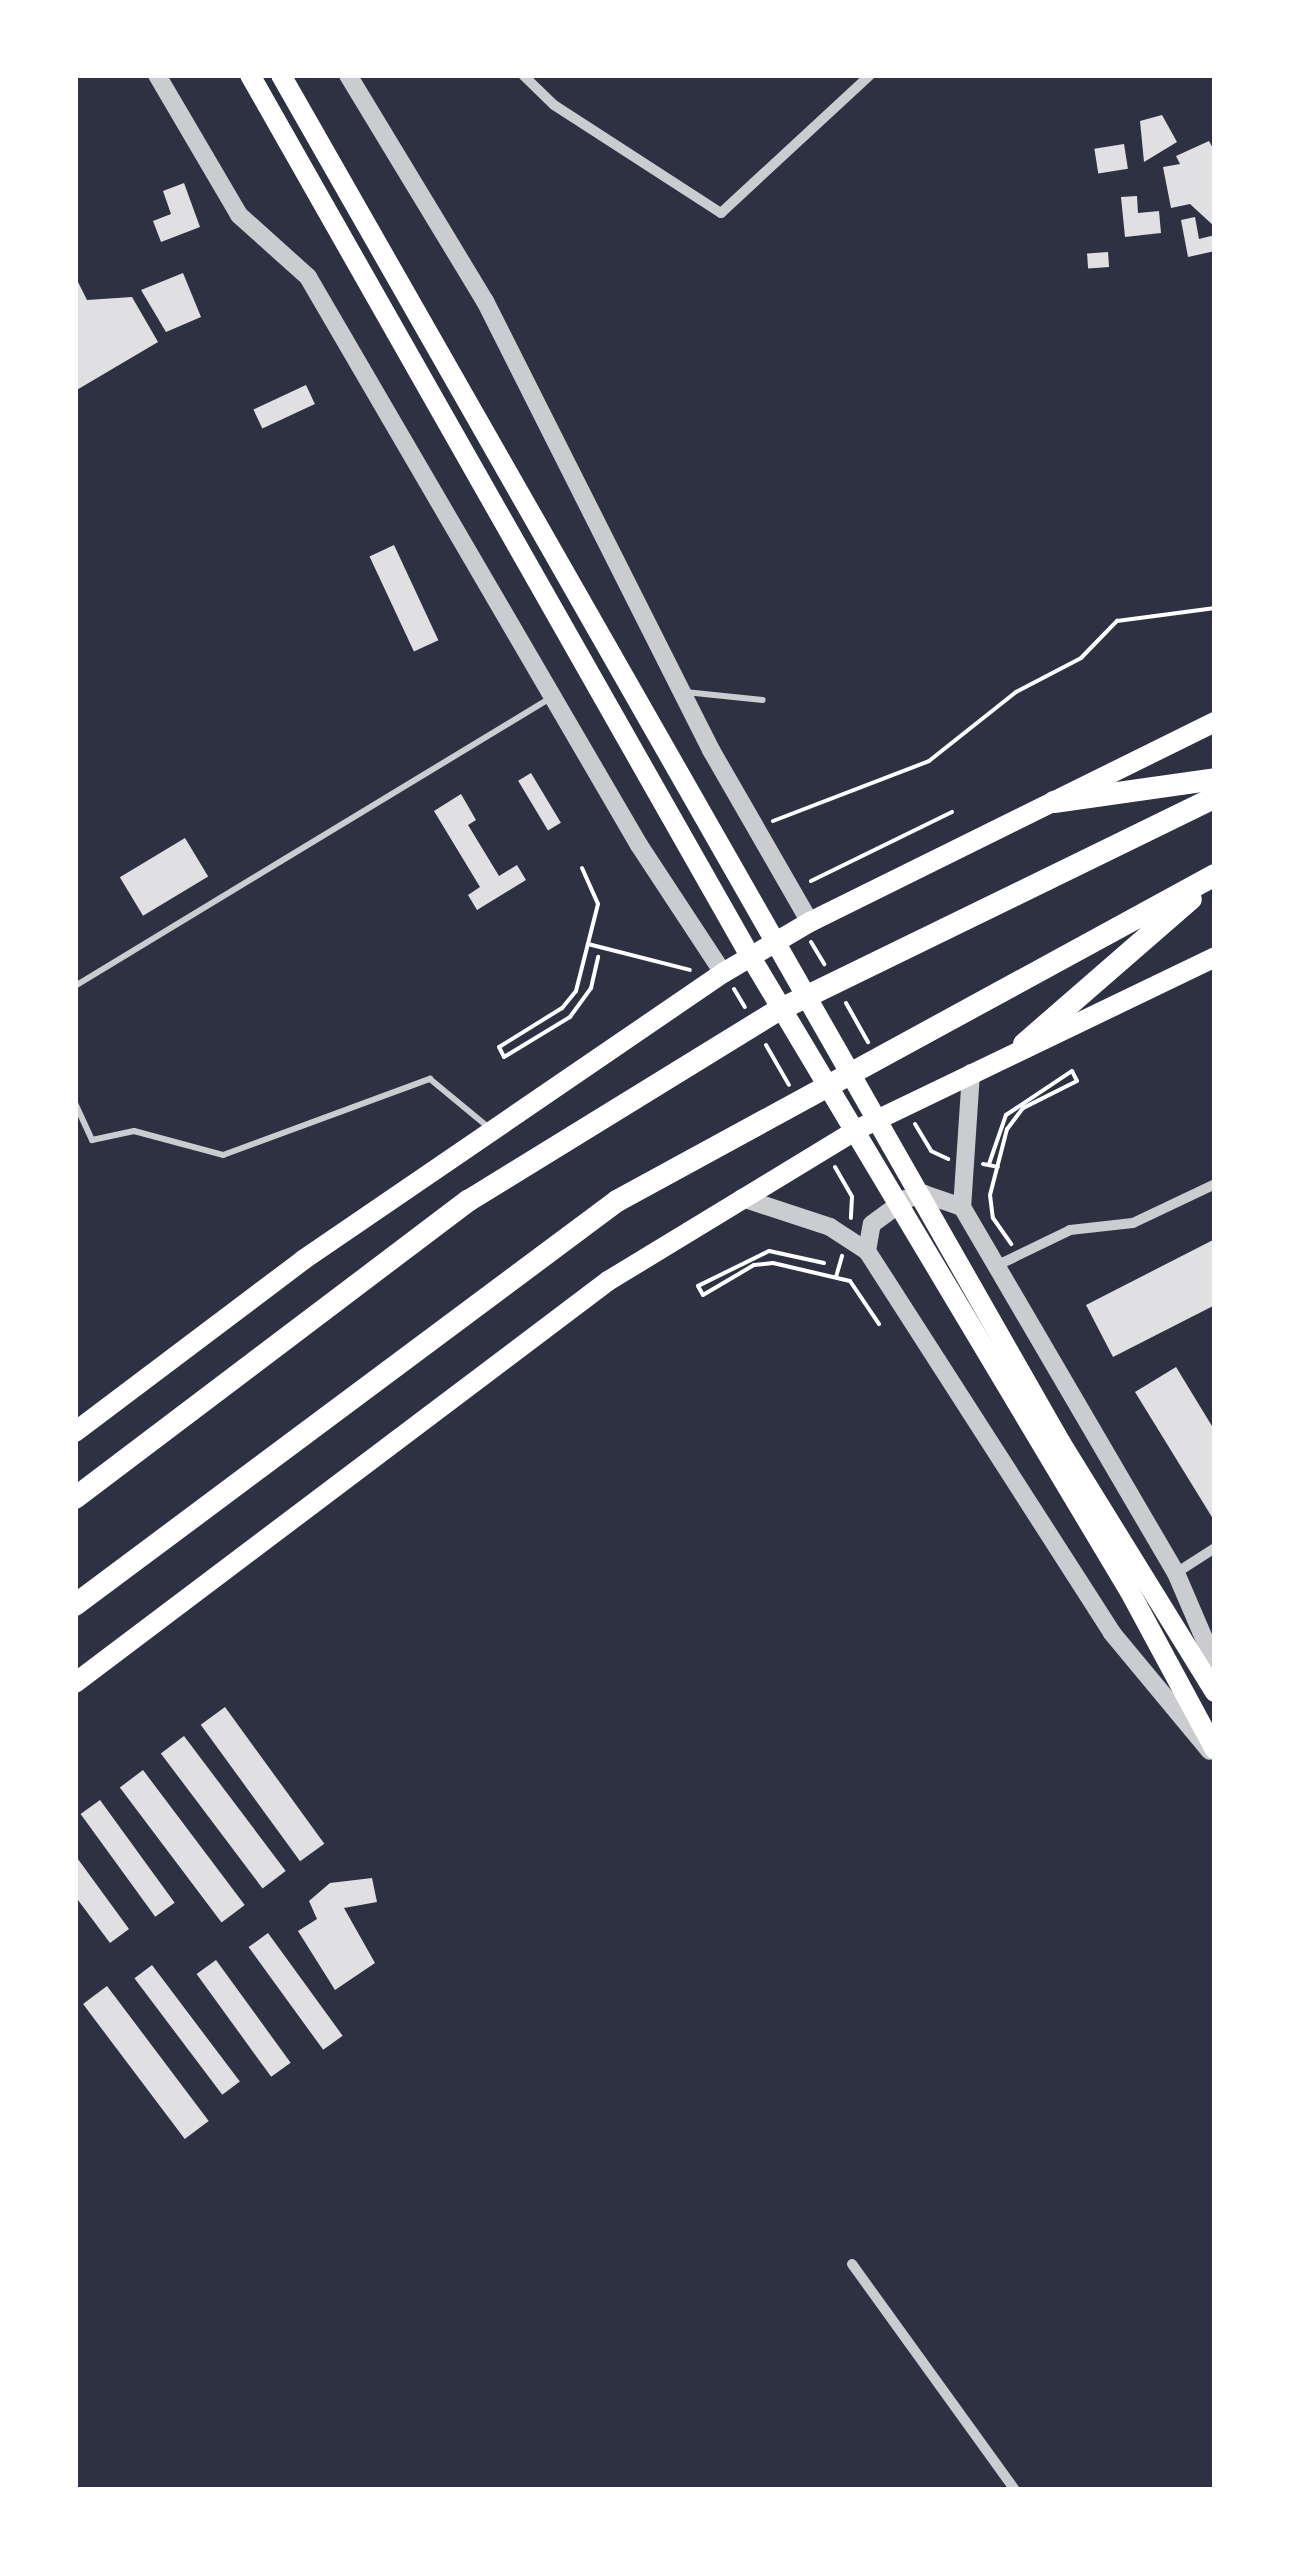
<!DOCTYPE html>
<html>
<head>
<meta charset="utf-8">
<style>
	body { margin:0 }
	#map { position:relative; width:1290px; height:2565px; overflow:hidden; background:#2d3142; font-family:Quicksand,sans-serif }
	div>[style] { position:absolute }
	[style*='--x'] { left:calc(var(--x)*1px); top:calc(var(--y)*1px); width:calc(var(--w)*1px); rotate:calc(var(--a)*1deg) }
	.building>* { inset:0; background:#e0e0e3; transform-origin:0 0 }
	.path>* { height:4px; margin:-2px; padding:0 2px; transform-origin:2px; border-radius:2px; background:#fff }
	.service>* { height:6px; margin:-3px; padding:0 3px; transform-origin:3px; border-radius:3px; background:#caccd0 }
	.minor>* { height:10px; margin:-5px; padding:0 5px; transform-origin:5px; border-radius:5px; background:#caccd0 }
	.tertiary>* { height:18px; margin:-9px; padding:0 9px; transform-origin:9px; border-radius:9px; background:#caccd0 }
	.secondary>* { height:20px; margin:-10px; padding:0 10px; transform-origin:10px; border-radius:10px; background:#fff }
	.trunk>* { height:22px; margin:-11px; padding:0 11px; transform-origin:11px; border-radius:11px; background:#fff }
	span { translate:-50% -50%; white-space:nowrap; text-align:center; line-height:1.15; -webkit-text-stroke:9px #fff; paint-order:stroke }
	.frame { position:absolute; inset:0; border:78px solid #fff; pointer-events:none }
</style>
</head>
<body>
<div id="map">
	<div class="building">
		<div style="clip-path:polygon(1162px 115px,1177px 142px,1144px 162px,1140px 121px)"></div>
		<div style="clip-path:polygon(1209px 141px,1215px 152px,1215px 227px,1190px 204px,1171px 208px,1163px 167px,1180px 164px,1176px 156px)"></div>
		<div style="left:1124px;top:144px;width:25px;height:30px;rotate:81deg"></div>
		<div style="clip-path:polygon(184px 183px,200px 227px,161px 242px,153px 221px,171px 214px,163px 191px)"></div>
		<div style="clip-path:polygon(1137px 196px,1138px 213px,1159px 211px,1161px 233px,1125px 237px,1121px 197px)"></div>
		<div style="clip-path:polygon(1195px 217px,1199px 239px,1215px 235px,1215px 251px,1188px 257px,1181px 220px)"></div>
		<div style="left:1108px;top:252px;width:15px;height:21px;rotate:86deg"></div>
		<div style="clip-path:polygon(183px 273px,201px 317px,166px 332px,141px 290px)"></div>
		<div style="clip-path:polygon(75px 276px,87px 300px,132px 297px,158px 342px,75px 391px)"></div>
		<div style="left:306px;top:385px;width:21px;height:58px;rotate:65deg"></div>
		<div style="left:394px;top:545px;width:105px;height:27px;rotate:65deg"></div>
		<div style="left:531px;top:773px;width:58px;height:15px;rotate:59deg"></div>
		<div style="clip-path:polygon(461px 794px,476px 820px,468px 825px,499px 876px,517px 865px,526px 880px,477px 910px,468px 895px,480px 887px,434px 811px)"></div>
		<div style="left:185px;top:838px;width:45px;height:76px;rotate:59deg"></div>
		<div style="clip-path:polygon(1215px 1239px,1215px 1305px,1113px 1357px,1086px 1305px)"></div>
		<div style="clip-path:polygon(1176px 1367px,1215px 1431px,1215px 1522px,1135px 1392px)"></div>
		<div style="left:225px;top:1707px;width:169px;height:30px;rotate:54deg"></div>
		<div style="left:184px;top:1736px;width:169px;height:29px;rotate:53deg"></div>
		<div style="left:143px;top:1770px;width:169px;height:29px;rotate:53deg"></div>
		<div style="left:100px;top:1800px;width:127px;height:24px;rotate:54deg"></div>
		<div style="clip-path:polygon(75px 1855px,129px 1929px,110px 1943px,75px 1896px)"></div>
		<div style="clip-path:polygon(372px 1878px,377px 1902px,344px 1908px,375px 1963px,335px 1990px,298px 1931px,317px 1919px,309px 1901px,330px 1883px)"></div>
		<div style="left:268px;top:1933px;width:127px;height:24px;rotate:54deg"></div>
		<div style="left:216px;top:1960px;width:127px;height:24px;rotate:54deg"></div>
		<div style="left:152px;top:1965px;width:146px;height:22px;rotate:53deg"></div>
		<div style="left:107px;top:1986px;width:169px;height:30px;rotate:53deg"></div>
	</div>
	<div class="path">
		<div style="--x:773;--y:821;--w:167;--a:-21"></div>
		<div style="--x:929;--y:761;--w:111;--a:-38.4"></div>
		<div style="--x:1016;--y:692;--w:73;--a:-27.6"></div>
		<div style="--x:1081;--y:658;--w:52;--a:-45.8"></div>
		<div style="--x:1117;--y:621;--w:99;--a:-7.6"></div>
		<div style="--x:582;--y:868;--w:39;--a:66"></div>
		<div style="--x:598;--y:904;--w:90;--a:104.2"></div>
		<div style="--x:576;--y:991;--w:22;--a:129"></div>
		<div style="--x:562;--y:1008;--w:74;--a:148.2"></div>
		<div style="--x:499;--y:1047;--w:11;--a:63"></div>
		<div style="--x:504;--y:1057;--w:77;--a:-31.2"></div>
		<div style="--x:570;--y:1017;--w:36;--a:-54"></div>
		<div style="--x:591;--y:988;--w:32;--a:-77"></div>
		<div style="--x:811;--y:881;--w:157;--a:-26.1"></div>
		<div style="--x:811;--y:942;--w:26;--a:59"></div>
		<div style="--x:588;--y:944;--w:105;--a:14.3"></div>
		<div style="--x:734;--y:989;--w:21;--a:59"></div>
		<div style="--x:846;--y:1003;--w:45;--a:60.6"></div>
		<div style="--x:766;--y:1045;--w:46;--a:60.1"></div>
		<div style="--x:915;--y:1124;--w:31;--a:59"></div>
		<div style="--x:931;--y:1151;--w:19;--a:25"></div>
		<div style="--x:983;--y:1164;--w:15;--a:11"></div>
		<div style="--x:989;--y:1164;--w:52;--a:-70.9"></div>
		<div style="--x:1006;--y:1115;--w:79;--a:-33.7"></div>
		<div style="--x:1072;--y:1071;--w:11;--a:63"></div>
		<div style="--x:1077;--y:1081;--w:60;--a:153.4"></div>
		<div style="--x:1023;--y:1108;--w:26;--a:127"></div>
		<div style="--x:1007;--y:1129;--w:68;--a:104.4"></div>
		<div style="--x:990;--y:1195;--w:23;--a:83"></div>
		<div style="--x:993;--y:1218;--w:32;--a:55"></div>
		<div style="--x:835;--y:1167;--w:34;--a:60"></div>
		<div style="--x:852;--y:1197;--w:21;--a:93"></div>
		<div style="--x:824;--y:1263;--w:56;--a:-167.7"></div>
		<div style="--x:769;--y:1251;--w:79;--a:153.8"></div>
		<div style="--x:698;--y:1286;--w:10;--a:61"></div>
		<div style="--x:703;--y:1295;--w:59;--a:-30.5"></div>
		<div style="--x:754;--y:1265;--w:19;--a:-6"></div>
		<div style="--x:773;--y:1263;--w:79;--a:13.2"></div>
		<div style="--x:850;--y:1281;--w:52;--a:56"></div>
		<div style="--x:836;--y:1277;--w:22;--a:-74"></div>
	</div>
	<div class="service">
		<div style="--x:685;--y:692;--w:78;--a:5.9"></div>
		<div style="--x:75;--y:986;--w:558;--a:-31.21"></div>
		<div style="--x:75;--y:1103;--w:41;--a:65.3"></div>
		<div style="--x:92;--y:1140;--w:43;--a:-12.1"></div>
		<div style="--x:134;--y:1131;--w:92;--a:15.1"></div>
		<div style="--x:223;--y:1155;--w:221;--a:-20.2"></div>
		<div style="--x:430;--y:1079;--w:75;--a:39.6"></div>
	</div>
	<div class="minor">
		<div style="--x:523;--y:75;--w:43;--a:44.1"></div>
		<div style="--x:554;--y:105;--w:199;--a:32.9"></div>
		<div style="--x:721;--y:213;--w:203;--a:-42.8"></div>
		<div style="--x:996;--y:1266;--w:82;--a:-25.9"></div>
		<div style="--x:1070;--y:1230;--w:63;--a:-6.3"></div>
		<div style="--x:1133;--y:1223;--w:91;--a:-25.4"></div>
		<div style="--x:1176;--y:1573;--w:46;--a:-32.7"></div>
		<div style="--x:852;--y:2264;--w:279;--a:54.2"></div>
	</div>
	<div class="tertiary">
		<div style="--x:157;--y:75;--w:162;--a:59.6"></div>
		<div style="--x:239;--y:215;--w:93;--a:41.9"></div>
		<div style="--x:308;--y:277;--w:657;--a:59.77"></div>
		<div style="--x:639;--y:845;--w:153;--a:56.7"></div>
		<div style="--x:348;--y:75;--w:264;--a:58.8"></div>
		<div style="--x:485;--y:301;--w:503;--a:63.28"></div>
		<div style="--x:711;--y:750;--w:198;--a:60.1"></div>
		<div style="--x:971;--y:1073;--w:134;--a:93.8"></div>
		<div style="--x:962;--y:1207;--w:424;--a:59.7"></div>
		<div style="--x:1176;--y:1573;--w:99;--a:66.8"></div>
		<div style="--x:742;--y:1198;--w:93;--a:18.2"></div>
		<div style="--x:830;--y:1227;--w:44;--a:33"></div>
		<div style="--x:867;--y:1251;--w:454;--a:57.3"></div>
		<div style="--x:1112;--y:1633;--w:153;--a:50.3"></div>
		<div style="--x:867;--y:1251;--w:27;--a:-80"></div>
		<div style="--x:872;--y:1224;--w:42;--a:-36.3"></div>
		<div style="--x:906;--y:1199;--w:19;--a:-16"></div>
		<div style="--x:924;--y:1194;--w:40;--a:18.9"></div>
	</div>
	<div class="secondary">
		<div style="--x:250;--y:75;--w:1011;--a:60.42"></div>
		<div style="--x:749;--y:954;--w:743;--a:59.16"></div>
		<div style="--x:1130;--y:1592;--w:179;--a:61.7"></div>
		<div style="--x:281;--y:75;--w:1575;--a:60.31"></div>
		<div style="--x:1061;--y:1443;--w:293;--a:58.3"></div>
		<div style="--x:75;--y:1432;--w:286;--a:-37"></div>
		<div style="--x:303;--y:1260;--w:509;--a:-34.35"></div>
		<div style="--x:723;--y:973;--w:101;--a:-30.4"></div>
		<div style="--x:810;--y:922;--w:452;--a:-26.3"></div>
		<div style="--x:75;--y:1683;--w:668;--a:-37.02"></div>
		<div style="--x:608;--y:1281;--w:293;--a:-31.3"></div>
		<div style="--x:858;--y:1129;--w:396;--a:-25.7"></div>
	</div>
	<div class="trunk">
		<div style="--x:1054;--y:802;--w:163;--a:-8.1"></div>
		<div style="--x:1024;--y:1044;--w:221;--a:-41"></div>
		<div style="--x:75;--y:1498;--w:493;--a:-37.1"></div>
		<div style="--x:468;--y:1201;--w:365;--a:-31.6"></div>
		<div style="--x:779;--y:1010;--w:485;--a:-26"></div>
		<div style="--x:75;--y:1605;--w:676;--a:-36.7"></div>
		<div style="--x:617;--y:1201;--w:681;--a:-28.6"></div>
	</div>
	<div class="frame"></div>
</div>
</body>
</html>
